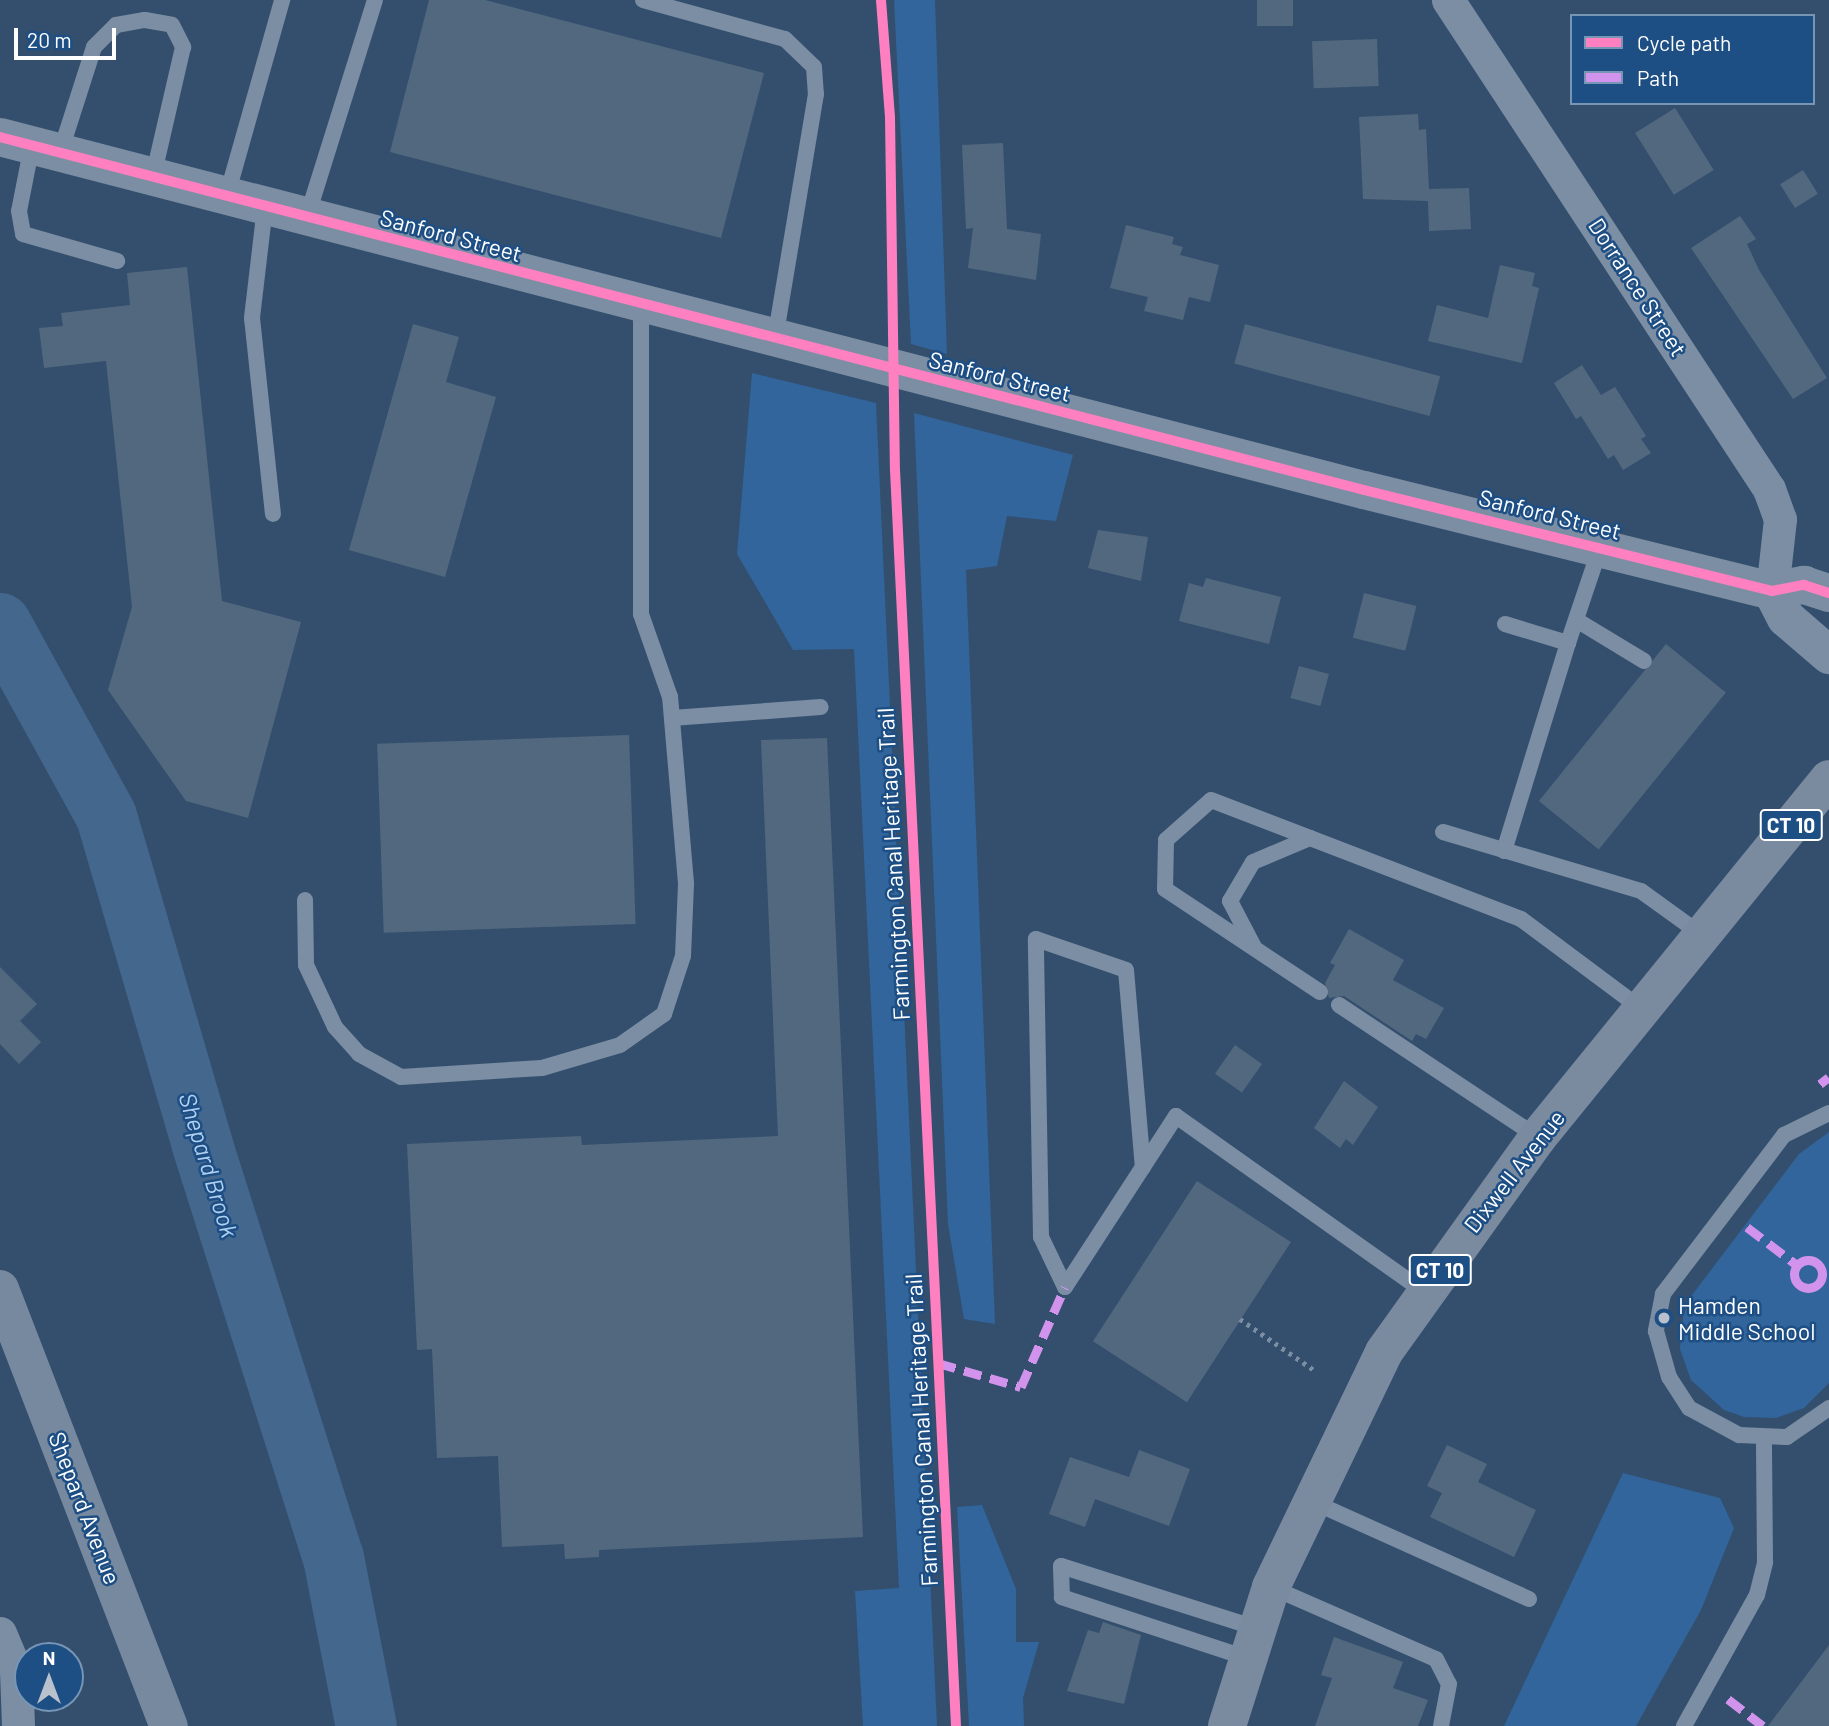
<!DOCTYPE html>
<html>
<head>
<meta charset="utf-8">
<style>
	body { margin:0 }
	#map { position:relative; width:1829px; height:1726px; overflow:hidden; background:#344f6d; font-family:Barlow,sans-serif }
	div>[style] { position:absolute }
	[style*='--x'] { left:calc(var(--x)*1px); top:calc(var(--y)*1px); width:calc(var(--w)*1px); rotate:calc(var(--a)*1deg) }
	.green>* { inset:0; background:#31659b }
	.river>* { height:61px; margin:-30.5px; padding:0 30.5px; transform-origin:30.5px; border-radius:30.5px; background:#44678e }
	.building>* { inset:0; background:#52687f; transform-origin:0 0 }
	.path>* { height:4.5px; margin-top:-2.25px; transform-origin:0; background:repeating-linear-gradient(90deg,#7b8ea3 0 3.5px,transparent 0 8.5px) }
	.service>* { height:16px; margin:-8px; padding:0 8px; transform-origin:8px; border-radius:8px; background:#7b8ea3 }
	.minor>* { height:33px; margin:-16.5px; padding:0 16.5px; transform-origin:16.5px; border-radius:16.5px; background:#7b8ea3 }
	.tertiary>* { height:38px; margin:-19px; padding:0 19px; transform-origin:19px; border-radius:19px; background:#7b8ea3 }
	.secondary>* { height:38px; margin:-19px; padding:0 19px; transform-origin:19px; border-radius:19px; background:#76899f }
	.primary>* { height:38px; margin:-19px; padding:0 19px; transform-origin:19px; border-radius:19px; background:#7a8ba0 }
	.quiet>* { height:9px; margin-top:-4.5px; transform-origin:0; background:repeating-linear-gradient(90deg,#d193ec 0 18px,transparent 0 27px) }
	.quiet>.ring { margin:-4.5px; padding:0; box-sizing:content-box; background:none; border:9px solid #d193ec; border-radius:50% }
	.cycleway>* { height:10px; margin:-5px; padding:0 5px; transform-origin:5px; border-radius:5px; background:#ff80c0 }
	.dots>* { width:19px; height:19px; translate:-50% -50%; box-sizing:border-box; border:4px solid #1d4e84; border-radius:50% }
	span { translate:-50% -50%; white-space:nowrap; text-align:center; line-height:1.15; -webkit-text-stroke:5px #1d4e84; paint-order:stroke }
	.shield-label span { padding:2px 5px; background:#1d4e84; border:2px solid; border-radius:5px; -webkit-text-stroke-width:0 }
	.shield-label { font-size:21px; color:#fff; font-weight:700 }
	.street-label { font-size:23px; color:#fff }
	.poi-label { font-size:23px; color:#fff }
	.left { translate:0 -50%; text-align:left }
	.water-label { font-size:24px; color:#b0d0f2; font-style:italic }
	.legend { position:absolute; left:1570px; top:14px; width:245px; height:91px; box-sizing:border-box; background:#1d4e84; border:2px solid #7795b5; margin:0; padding:9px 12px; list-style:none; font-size:21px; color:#fff }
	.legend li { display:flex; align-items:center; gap:14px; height:35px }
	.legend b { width:35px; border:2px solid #7795b5 }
	.north { position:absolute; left:14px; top:1642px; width:70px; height:70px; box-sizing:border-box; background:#1d4e84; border:2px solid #7795b5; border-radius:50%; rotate:0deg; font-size:19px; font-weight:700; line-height:28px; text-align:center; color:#fff }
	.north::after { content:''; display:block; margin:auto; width:24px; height:32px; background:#b8c1cc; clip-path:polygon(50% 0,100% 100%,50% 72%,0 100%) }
	.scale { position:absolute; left:14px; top:28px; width:102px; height:32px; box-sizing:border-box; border:4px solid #fff; border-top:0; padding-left:9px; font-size:21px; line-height:24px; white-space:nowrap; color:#fff; -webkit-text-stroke:5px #1d4e84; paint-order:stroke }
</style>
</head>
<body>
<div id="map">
	<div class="green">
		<div style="clip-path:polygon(894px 0,935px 0,947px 354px,911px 344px)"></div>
		<div style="clip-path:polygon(752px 373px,876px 403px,937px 1726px,863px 1726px,855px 1591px,899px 1588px,854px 649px,793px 650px,737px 554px)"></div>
		<div style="clip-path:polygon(914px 413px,1073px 455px,1056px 521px,1007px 516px,997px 566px,966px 570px,995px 1324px,964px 1319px,948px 1224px)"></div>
		<div style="clip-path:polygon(1829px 1132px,1829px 1383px,1804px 1408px,1776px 1418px,1744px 1417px,1724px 1410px,1691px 1380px,1680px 1349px,1683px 1316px,1692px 1295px,1799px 1154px)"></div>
		<div style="clip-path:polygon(1623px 1473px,1720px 1498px,1734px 1528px,1701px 1610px,1636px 1726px,1504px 1726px)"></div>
		<div style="clip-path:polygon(982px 1505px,1016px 1589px,1016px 1642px,1039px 1642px,1023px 1698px,1024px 1726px,969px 1726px,957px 1507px)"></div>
	</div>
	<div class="river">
		<div style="--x:0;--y:623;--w:220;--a:61.2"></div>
		<div style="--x:106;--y:816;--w:343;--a:73.7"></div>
		<div style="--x:202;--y:1145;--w:432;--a:72.4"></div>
		<div style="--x:333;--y:1557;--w:172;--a:79"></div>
	</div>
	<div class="building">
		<div style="clip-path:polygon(429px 0,485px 0,764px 73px,721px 238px,390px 152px)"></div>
		<div style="left:1257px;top:0;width:36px;height:26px"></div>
		<div style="left:1377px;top:39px;width:47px;height:65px;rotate:88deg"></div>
		<div style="left:1675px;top:108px;width:73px;height:47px;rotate:58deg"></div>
		<div style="clip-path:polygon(1418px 114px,1419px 130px,1426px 129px,1429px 189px,1469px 188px,1471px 229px,1429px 231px,1428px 201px,1363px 199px,1359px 117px)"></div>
		<div style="clip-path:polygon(1003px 143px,1007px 229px,1041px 234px,1036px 280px,968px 268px,973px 228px,966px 229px,962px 145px)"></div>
		<div style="left:1803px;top:170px;width:28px;height:27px;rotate:58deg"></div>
		<div style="clip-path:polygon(1740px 216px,1756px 239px,1747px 244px,1759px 270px,1827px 378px,1793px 399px,1691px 248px)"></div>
		<div style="clip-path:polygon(1126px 225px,1174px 237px,1172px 244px,1183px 247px,1180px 255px,1219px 265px,1210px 302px,1189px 297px,1183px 320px,1144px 311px,1148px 297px,1110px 288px)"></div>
		<div style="clip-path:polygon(1500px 265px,1535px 273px,1532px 286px,1539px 288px,1522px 363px,1428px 341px,1437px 305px,1488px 318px)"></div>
		<div style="clip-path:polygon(187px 267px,222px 601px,301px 622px,248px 818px,186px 801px,108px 690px,132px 607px,106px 361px,44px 368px,39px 328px,63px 326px,61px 313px,130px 305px,127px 273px)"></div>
		<div style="clip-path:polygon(413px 324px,459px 337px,446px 382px,496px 397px,445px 577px,349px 550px)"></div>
		<div style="left:1245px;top:324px;width:202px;height:41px;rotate:15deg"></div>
		<div style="clip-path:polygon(1582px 365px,1601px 395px,1615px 387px,1646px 436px,1641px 439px,1651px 453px,1623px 470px,1614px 455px,1608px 459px,1581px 416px,1576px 419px,1554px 383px)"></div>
		<div style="clip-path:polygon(1098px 530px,1148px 537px,1141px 581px,1088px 568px)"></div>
		<div style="clip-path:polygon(1206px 578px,1281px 597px,1269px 644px,1179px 621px,1189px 583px,1203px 587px)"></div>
		<div style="left:1364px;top:593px;width:54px;height:46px;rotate:14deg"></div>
		<div style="left:1666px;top:644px;width:77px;height:202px;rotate:39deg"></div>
		<div style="left:1299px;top:666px;width:31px;height:33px;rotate:15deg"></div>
		<div style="left:629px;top:735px;width:189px;height:252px;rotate:88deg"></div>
		<div style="clip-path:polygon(827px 738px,863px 1537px,599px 1550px,599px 1557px,565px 1559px,564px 1544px,502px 1547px,498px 1456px,437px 1458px,432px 1349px,417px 1350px,407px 1144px,581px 1136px,582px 1145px,778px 1136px,761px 740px)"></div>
		<div style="clip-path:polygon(1349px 929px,1404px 960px,1393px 980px,1444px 1008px,1426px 1039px,1416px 1034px,1412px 1041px,1344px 996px,1329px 998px,1325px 983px,1335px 965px,1330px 963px)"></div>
		<div style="clip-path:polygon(0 967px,37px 1004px,20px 1021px,41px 1042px,19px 1064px,0 1044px)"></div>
		<div style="left:1235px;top:1045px;width:33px;height:35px;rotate:35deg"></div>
		<div style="clip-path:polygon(1344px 1081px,1378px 1107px,1353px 1145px,1346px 1139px,1340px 1148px,1314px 1128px)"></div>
		<div style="left:1197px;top:1181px;width:112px;height:191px;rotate:33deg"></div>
		<div style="clip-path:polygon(1447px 1445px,1487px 1464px,1478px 1482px,1536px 1510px,1514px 1557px,1430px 1517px,1442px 1493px,1427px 1486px)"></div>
		<div style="clip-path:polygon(1139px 1450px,1190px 1469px,1169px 1526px,1095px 1499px,1085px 1527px,1049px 1514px,1070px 1457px,1129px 1477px)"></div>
		<div style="clip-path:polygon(1103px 1622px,1141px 1635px,1124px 1704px,1067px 1691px,1088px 1630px,1099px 1633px)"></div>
		<div style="clip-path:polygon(1334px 1637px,1403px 1662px,1393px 1688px,1428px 1700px,1418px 1726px,1315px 1726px,1332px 1678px,1321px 1675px)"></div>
		<div style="clip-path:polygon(1829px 1645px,1829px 1726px,1768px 1726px)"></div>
	</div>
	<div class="path">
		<div style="--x:1240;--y:1319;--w:90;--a:34.6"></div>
	</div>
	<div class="service">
		<div style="--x:643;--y:0;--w:147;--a:15.4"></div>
		<div style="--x:785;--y:39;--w:40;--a:44"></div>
		<div style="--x:814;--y:67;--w:27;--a:86"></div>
		<div style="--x:816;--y:94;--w:248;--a:99.5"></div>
		<div style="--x:32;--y:145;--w:67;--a:101.1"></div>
		<div style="--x:19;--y:211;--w:23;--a:80"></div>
		<div style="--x:23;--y:234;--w:98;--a:16"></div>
		<div style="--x:60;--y:153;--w:111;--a:-72.2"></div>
		<div style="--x:94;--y:47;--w:31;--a:-45"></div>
		<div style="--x:116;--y:25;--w:29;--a:-10"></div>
		<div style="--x:145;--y:20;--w:27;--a:10"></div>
		<div style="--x:172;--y:25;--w:25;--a:63"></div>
		<div style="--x:183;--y:47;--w:133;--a:103"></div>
		<div style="--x:227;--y:195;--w:203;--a:-74.2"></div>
		<div style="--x:265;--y:207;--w:112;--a:96.7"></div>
		<div style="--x:252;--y:318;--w:197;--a:83.9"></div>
		<div style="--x:307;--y:217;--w:227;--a:-72.6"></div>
		<div style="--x:1578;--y:621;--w:77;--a:31.2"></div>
		<div style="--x:1505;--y:624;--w:66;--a:16.8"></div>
		<div style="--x:1568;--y:643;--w:100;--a:-71.4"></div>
		<div style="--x:672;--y:718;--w:149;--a:-4.2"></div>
		<div style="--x:1443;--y:832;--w:207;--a:16.6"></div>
		<div style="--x:1641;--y:891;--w:75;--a:35.8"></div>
		<div style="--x:1504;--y:851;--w:218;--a:-72.9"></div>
		<div style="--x:305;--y:900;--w:65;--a:89.1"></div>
		<div style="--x:306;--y:965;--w:68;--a:64.9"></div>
		<div style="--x:335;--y:1027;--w:36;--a:48"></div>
		<div style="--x:359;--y:1054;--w:48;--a:28.7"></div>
		<div style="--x:401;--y:1077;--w:141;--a:-3.7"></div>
		<div style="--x:542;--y:1068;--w:81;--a:-16.4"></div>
		<div style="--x:620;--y:1045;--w:54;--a:-35.2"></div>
		<div style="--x:664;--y:1014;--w:61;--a:-71.9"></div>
		<div style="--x:683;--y:956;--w:73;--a:-87.6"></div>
		<div style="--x:686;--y:883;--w:187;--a:-94.9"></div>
		<div style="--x:670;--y:697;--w:88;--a:-109.3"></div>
		<div style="--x:641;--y:614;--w:307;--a:-90"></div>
		<div style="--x:1254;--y:947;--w:52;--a:-117.6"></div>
		<div style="--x:1230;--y:901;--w:45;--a:-59.5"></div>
		<div style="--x:1253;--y:862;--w:62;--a:-22.8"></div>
		<div style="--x:1320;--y:992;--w:186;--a:-146.4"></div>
		<div style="--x:1165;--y:889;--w:49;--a:-88.8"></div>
		<div style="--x:1166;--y:840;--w:60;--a:-41.6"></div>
		<div style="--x:1211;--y:800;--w:332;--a:21"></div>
		<div style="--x:1521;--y:919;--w:152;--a:36.7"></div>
		<div style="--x:1339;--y:1005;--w:239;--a:33.6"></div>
		<div style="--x:1829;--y:1113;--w:50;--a:153.9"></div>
		<div style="--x:1784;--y:1135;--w:200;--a:127.3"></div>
		<div style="--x:1663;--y:1294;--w:38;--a:101"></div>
		<div style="--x:1656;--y:1331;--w:48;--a:74.2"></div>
		<div style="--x:1669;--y:1377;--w:37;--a:57"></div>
		<div style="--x:1689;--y:1408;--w:57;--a:28.4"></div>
		<div style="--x:1739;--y:1435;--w:48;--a:2.4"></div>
		<div style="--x:1787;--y:1437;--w:51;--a:-34.6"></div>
		<div style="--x:1065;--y:1287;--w:55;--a:-115.6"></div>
		<div style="--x:1041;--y:1237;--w:298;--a:-91"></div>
		<div style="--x:1036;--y:939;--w:95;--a:19"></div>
		<div style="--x:1126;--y:970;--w:198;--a:85.1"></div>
		<div style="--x:1065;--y:1287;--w:204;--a:-57"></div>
		<div style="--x:1176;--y:1116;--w:305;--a:35.3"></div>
		<div style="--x:1311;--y:1501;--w:239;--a:24.2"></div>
		<div style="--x:1271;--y:1587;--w:180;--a:23.6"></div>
		<div style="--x:1436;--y:1659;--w:28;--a:63"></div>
		<div style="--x:1449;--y:1684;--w:43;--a:100.8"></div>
		<div style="--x:1247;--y:1658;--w:195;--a:-161.8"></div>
		<div style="--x:1062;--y:1597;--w:31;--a:-92"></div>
		<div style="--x:1061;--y:1566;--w:206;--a:17.6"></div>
		<div style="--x:1684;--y:1726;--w:150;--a:-60.9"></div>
		<div style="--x:1757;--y:1595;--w:34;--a:-76"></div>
		<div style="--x:1765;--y:1562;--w:122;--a:-90.5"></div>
	</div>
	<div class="minor">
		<div style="--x:1448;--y:0;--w:585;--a:56.72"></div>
		<div style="--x:1769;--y:489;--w:32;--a:70"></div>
		<div style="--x:1780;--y:519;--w:72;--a:96.3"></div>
		<div style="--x:0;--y:1633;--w:41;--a:67.2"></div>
		<div style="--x:16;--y:1671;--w:55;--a:87.9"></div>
	</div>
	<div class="tertiary">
		<div style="--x:0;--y:137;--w:1409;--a:14.51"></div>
		<div style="--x:1364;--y:490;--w:420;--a:13.9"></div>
		<div style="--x:1772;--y:591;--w:33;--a:-11"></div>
		<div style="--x:1804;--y:585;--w:26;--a:18"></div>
		<div style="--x:1772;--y:591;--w:30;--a:63"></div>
		<div style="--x:1786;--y:618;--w:57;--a:40.7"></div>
	</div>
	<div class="secondary">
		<div style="--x:0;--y:1289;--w:469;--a:68.9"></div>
	</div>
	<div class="primary">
		<div style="--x:1227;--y:1726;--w:146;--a:-72.4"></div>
		<div style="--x:1271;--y:1587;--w:261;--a:-64.3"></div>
		<div style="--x:1384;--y:1352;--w:264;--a:-54.4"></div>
		<div style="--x:1538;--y:1137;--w:461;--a:-50.9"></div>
	</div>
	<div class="quiet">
		<div style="--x:1820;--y:1084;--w:11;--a:-38"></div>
		<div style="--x:1747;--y:1227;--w:63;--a:37.2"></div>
		<div class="ring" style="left:1794px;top:1260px;width:19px;height:19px"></div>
		<div style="--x:938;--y:1363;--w:86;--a:16.1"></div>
		<div style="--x:1021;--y:1387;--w:109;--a:-66.3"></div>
		<div style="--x:1728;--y:1699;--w:44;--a:37.6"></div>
	</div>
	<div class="cycleway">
		<div style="--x:881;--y:0;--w:117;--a:85.6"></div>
		<div style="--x:890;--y:117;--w:353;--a:89.2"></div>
		<div style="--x:895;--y:470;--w:1257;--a:87.22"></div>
		<div style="--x:0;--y:137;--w:1409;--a:14.51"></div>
		<div style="--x:1364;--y:490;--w:420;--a:13.9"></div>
		<div style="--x:1772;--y:591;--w:33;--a:-11"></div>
		<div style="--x:1804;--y:585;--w:26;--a:18"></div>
	</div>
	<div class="dots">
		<div style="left:1664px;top:1318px;background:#b8c1cc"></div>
	</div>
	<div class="shield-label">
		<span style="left:1791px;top:825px">CT 10</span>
		<span style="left:1440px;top:1270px">CT 10</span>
	</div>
	<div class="street-label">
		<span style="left:451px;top:235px;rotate:15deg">Sanford Street</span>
		<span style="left:1638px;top:287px;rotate:57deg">Dorrance Street</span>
		<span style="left:1000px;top:376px;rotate:14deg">Sanford Street</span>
		<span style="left:1550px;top:514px;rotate:14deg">Sanford Street</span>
		<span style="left:893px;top:864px;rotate:-93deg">Farmington Canal Heritage Trail</span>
		<span style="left:1514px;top:1171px;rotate:-52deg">Dixwell Avenue</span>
		<span style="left:921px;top:1430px;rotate:-93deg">Farmington Canal Heritage Trail</span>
		<span style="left:85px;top:1508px;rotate:69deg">Shepard Avenue</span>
	</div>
	<div class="poi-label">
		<span class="left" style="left:1678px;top:1318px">Hamden<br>Middle School</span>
	</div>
	<div class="water-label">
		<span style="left:209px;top:1165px;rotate:73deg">Shepard Brook</span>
	</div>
	<ul class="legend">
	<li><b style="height:9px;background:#ff80c0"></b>Cycle path</li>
	<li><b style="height:9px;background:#d193ec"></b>Path</li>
	</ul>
	<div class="north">N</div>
	<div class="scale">20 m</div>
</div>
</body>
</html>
